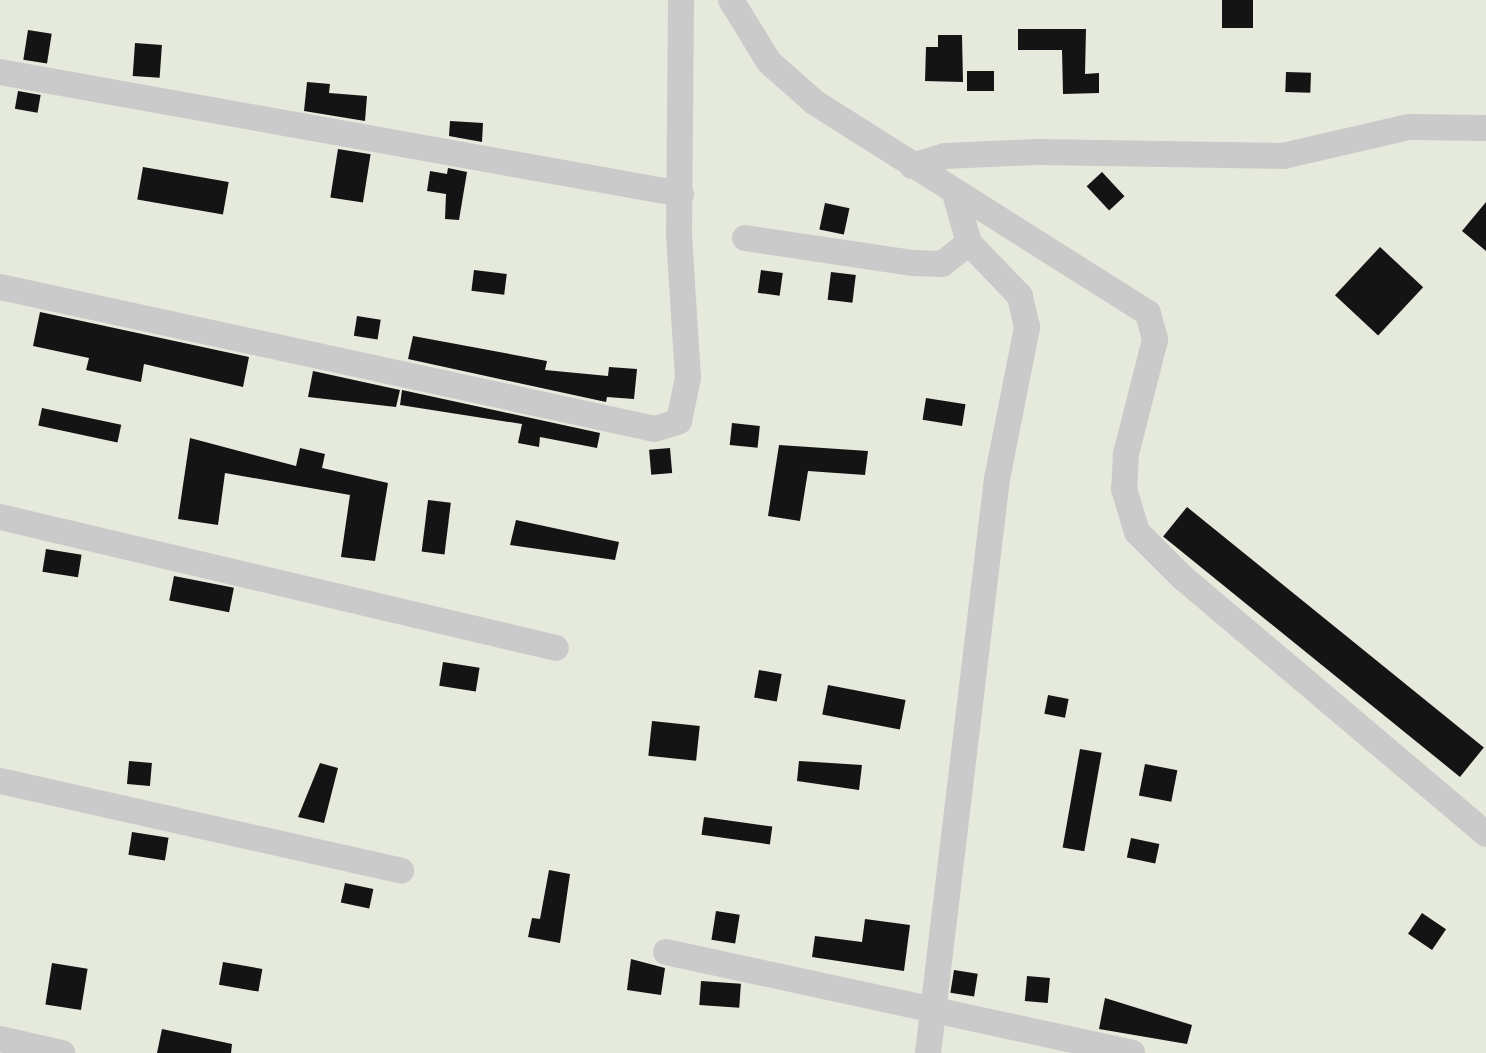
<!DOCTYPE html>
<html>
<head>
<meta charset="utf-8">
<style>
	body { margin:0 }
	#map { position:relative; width:1486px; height:1053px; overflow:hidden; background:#fff; font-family:Raleway,sans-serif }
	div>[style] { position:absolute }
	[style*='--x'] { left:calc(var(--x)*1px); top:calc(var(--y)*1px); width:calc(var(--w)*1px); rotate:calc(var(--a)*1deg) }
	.green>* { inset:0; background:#e5eadc; transform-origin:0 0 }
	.building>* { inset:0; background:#141414; transform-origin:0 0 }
	.street>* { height:26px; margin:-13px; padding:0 13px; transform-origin:13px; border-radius:13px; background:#cacaca }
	span { translate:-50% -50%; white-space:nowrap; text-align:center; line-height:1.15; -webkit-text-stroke:7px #fff; paint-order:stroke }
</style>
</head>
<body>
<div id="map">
	<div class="green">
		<div style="left:0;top:0;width:1486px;height:1053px"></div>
	</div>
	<div class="building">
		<div style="left:1222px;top:0;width:31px;height:28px"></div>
		<div style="clip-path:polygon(1018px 29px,1086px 29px,1085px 74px,1099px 73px,1099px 93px,1063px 94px,1062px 50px,1018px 50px)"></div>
		<div style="left:28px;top:30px;width:24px;height:30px;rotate:9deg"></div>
		<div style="clip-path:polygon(938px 35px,962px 35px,963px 82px,925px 81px,926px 47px,938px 47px)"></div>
		<div style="left:135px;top:43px;width:27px;height:33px;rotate:4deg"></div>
		<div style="left:967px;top:71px;width:27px;height:20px"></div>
		<div style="left:1286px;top:72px;width:25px;height:20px;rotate:2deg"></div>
		<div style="clip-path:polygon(307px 82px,330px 84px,329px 93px,367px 96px,365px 121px,304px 111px)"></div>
		<div style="left:18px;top:91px;width:23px;height:18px;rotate:10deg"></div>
		<div style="clip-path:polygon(450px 121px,483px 123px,482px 142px,449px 136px)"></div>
		<div style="left:338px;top:149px;width:33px;height:49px;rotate:9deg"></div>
		<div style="left:143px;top:167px;width:87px;height:33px;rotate:10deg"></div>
		<div style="clip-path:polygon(448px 168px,467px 172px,459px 220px,445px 219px,446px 194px,427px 191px,430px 171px,447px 174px)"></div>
		<div style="left:1102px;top:172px;width:33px;height:21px;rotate:47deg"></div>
		<div style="clip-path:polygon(1486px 202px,1486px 251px,1462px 231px)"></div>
		<div style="left:825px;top:203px;width:25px;height:27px;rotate:12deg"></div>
		<div style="left:1380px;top:247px;width:59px;height:66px;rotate:43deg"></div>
		<div style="left:474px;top:270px;width:33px;height:21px;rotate:7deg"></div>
		<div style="left:761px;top:270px;width:22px;height:23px;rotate:8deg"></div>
		<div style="left:831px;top:272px;width:25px;height:28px;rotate:7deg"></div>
		<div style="clip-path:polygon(40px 312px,249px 357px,243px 387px,144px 364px,141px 382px,86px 370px,89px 358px,33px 346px)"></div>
		<div style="left:357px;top:316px;width:24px;height:20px;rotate:9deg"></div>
		<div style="clip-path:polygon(413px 336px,547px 361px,545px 370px,608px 376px,609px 367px,637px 369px,634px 399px,607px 397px,606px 402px,408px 359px)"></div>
		<div style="clip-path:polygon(313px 371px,400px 390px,396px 407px,308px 397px)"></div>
		<div style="clip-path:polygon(402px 390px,600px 433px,597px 448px,540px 437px,539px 447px,518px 443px,522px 424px,400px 405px)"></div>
		<div style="left:926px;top:398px;width:40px;height:22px;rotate:9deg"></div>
		<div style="left:42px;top:408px;width:81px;height:18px;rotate:12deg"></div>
		<div style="left:732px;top:423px;width:28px;height:22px;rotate:6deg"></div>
		<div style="clip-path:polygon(190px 438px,296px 466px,300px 448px,325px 454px,322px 468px,388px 483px,375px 561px,341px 557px,350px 495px,225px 473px,218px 525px,178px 519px)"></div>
		<div style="clip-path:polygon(779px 445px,868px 451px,865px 475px,808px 471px,800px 521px,768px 516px)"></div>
		<div style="left:670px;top:448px;width:25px;height:21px;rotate:85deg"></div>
		<div style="left:428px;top:500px;width:23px;height:52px;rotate:7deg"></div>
		<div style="left:1187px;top:507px;width:382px;height:38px;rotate:39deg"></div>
		<div style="clip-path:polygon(516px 520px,619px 542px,615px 560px,510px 545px)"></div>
		<div style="left:46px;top:549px;width:36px;height:23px;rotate:9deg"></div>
		<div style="left:174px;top:576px;width:61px;height:25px;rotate:11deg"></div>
		<div style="left:443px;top:662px;width:37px;height:24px;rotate:9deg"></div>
		<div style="left:759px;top:670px;width:23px;height:28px;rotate:10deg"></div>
		<div style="left:828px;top:685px;width:79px;height:30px;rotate:11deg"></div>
		<div style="left:1048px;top:695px;width:21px;height:19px;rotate:11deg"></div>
		<div style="left:652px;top:721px;width:48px;height:35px;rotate:6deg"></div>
		<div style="left:1080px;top:749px;width:22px;height:100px;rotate:10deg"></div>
		<div style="left:129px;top:761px;width:23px;height:23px;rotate:5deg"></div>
		<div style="clip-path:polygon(799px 761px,862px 765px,859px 790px,797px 781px)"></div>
		<div style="clip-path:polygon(320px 763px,338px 768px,324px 823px,298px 817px)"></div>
		<div style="left:1145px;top:764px;width:33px;height:32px;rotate:11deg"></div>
		<div style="left:704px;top:817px;width:69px;height:18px;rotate:8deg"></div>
		<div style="left:132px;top:832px;width:37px;height:23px;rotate:9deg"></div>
		<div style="left:1131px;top:838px;width:29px;height:20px;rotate:12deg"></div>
		<div style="clip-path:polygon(549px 870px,570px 874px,560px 943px,528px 937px,532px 918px,540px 919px)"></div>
		<div style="left:345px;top:883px;width:29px;height:20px;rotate:12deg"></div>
		<div style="left:716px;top:911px;width:24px;height:29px;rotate:9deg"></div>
		<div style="left:1422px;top:913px;width:29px;height:25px;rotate:34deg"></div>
		<div style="clip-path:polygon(865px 919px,910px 925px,904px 971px,812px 957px,815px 936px,862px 942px)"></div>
		<div style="clip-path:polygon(631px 959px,665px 968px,661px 995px,627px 990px)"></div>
		<div style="left:223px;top:962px;width:40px;height:23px;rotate:10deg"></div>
		<div style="left:52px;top:963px;width:36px;height:42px;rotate:9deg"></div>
		<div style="left:954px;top:970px;width:24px;height:23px;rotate:9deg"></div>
		<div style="left:1027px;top:976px;width:23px;height:25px;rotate:5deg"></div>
		<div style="left:701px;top:981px;width:40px;height:24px;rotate:4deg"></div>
		<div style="clip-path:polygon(1105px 998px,1192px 1025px,1187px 1044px,1099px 1029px)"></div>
		<div style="clip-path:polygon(162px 1029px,232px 1044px,231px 1053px,157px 1053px)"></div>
	</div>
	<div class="street">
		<div style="--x:731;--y:0;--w:73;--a:58.5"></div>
		<div style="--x:769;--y:62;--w:60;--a:41.6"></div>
		<div style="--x:814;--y:102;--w:395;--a:32.3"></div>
		<div style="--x:1148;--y:313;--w:28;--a:75"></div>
		<div style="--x:1155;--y:340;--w:118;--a:104.3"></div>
		<div style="--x:1126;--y:454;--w:35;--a:93"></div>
		<div style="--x:1124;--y:489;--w:45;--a:73.2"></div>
		<div style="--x:1137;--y:532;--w:64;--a:45"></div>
		<div style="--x:1182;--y:577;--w:398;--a:40.2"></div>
		<div style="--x:0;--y:72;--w:692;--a:10.16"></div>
		<div style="--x:912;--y:166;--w:34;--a:-17"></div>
		<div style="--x:945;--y:156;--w:93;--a:-2.5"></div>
		<div style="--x:1038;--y:152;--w:245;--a:0.9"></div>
		<div style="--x:1283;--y:156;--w:129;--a:-13"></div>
		<div style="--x:1409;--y:127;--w:77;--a:0.7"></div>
		<div style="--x:745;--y:238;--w:170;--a:8.5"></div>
		<div style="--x:913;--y:263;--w:29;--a:2"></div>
		<div style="--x:942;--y:264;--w:34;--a:-38"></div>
		<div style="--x:0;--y:287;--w:670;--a:12.23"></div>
		<div style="--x:655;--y:429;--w:25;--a:-18"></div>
		<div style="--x:679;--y:421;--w:44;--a:-78.2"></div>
		<div style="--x:688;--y:378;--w:145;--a:-93.6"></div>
		<div style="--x:679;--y:233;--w:233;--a:-89.5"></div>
		<div style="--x:0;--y:517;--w:571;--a:13.26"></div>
		<div style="--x:0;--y:781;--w:411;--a:12.6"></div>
		<div style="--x:666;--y:952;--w:477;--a:12.2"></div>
		<div style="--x:0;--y:1039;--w:64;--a:12.7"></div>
		<div style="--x:928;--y:1053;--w:578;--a:-83.15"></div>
		<div style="--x:997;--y:479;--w:155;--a:-78.8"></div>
		<div style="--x:1027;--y:327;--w:32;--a:-103"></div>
		<div style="--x:1020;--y:296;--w:74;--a:-133.9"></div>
		<div style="--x:969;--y:243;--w:51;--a:-105.9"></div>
	</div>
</div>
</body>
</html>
